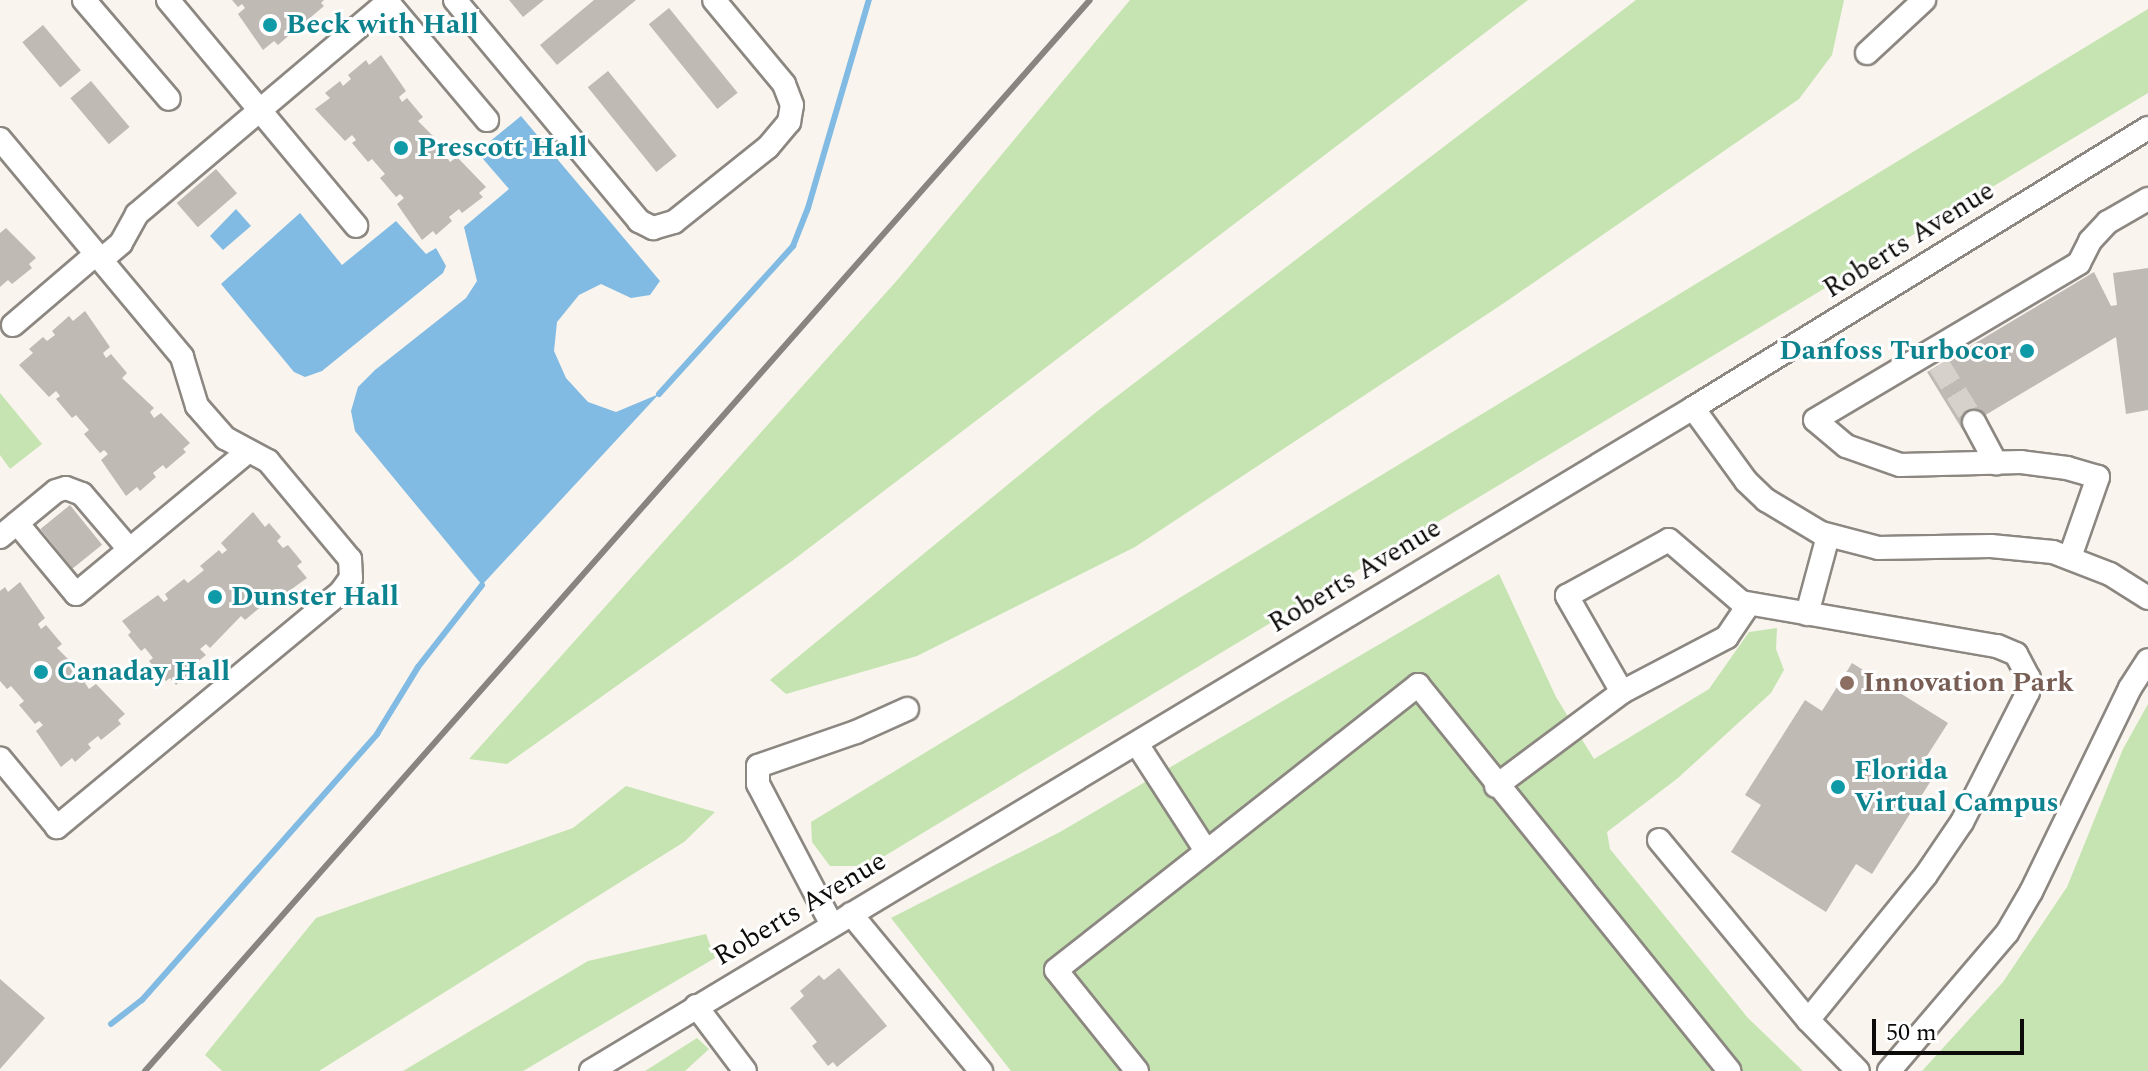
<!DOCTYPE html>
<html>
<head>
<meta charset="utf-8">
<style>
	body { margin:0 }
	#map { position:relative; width:2148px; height:1071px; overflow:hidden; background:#f9f4ed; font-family:Spectral,serif }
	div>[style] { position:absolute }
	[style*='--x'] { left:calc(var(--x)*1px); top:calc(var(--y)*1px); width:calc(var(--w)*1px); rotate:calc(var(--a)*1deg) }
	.green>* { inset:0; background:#c5e4b1 }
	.water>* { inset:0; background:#81bae2 }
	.stream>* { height:6px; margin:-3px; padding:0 3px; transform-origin:3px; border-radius:3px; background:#81bae2 }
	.building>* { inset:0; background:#bfbab4; transform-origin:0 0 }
	.minor-tunnel>* { height:22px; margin-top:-11px; transform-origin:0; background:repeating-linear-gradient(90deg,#d6d1cb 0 22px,transparent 0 33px) }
	.roads { filter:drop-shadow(2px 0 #8c8781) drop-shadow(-2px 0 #8c8781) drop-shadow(0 2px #8c8781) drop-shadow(0 -2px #8c8781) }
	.minor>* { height:22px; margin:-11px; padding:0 11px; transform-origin:11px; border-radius:11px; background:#fff }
	.rail>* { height:6px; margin:-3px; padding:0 3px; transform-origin:3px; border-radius:3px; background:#888480 }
	.dots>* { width:22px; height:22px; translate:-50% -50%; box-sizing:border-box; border:4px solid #fff; border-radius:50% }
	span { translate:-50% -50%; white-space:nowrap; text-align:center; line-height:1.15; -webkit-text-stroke:6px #fff; paint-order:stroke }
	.culture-label { font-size:28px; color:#0d838f; font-weight:700 }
	.left { translate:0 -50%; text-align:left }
	.right { translate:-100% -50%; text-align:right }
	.street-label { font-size:28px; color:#0d0b09 }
	.education-label { font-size:28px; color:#785e54; font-weight:700 }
	.scale { position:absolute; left:1872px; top:1019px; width:152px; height:36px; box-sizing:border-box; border:4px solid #0d0b09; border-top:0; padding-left:10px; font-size:24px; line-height:28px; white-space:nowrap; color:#0d0b09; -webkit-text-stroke:6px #fff; paint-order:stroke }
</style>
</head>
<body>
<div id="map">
	<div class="green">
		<div style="clip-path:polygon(1130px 0,1528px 0,792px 561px,507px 764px,469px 759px,900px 277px)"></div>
		<div style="clip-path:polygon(1636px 0,1844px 0,1832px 55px,1799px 99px,1507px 301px,1135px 547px,917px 656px,786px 694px,770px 680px,1095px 413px)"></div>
		<div style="clip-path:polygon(2148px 9px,2148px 93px,868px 866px,830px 866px,812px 842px,811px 822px)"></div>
		<div style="clip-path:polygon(0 393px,42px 444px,10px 469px,0 455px)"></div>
		<div style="clip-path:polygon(1499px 574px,1556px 697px,1594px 759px,1709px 689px,1749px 632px,1777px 628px,1776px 649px,1784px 670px,1771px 693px,1678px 778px,1607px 832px,1610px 849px,1748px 1018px,1803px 1071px,1011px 1071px,891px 918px,1060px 832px)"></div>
		<div style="clip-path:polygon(2148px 704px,2148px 1071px,1922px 1071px,2003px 982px,2067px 887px,2123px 749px)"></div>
		<div style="clip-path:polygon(626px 786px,715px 812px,684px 842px,319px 1071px,222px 1071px,205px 1055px,316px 918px,573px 828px)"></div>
		<div style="clip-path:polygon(706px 934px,715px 958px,523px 1071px,403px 1071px,588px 961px)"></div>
		<div style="clip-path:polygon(697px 1038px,709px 1049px,685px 1071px,645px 1071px)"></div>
	</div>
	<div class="water">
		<div style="clip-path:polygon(521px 116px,660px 281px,650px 295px,631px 298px,601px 284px,579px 295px,557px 322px,554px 351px,566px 378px,588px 402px,616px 412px,659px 394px,482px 585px,355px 431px,351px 411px,358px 387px,375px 370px,466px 298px,477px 281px,464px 227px,509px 189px,477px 152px)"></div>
		<div style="clip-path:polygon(236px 209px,251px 226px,223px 250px,210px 236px)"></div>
		<div style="clip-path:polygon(300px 213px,342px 265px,396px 221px,426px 254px,436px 248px,446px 266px,443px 273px,322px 371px,305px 377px,294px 372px,221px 284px)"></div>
	</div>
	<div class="stream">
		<div style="--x:659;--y:394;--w:200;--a:-47.8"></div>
		<div style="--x:793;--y:246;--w:41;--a:-68.5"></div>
		<div style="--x:808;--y:208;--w:217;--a:-73.7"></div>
		<div style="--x:111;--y:1024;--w:39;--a:-38"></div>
		<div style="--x:142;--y:1000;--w:355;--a:-48.5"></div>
		<div style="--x:377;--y:734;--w:79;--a:-58.5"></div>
		<div style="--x:418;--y:667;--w:104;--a:-52"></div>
	</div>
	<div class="building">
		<div style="clip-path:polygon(232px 0,324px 0,321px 3px,324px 6px,304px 23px,301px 19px,290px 27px,294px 31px,278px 45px,274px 41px,263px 50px,238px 14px,245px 8px,242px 4px,238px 7px)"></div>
		<div style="clip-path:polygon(509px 0,544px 0,523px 17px)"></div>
		<div style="clip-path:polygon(594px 0,636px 0,557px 65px,540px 45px)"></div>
		<div style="left:669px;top:8px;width:109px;height:26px;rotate:51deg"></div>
		<div style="left:43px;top:25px;width:59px;height:27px;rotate:50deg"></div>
		<div style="clip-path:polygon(381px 55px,406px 91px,399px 97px,402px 102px,407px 98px,423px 117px,418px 121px,450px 153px,446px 156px,450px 162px,457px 157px,486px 187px,479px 193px,483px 197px,462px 213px,459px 209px,449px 217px,452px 221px,436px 235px,433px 231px,422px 240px,397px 204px,404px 198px,400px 194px,396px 197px,380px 178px,385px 174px,372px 159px,368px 162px,352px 143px,356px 140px,352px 135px,345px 141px,315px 109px,330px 98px,325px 93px,340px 81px,343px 86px,351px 79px,348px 75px,366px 60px,369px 65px)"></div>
		<div style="left:608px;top:71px;width:109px;height:26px;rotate:51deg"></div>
		<div style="left:91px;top:81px;width:60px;height:27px;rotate:50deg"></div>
		<div style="left:216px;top:169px;width:32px;height:52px;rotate:49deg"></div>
		<div style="clip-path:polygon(6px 228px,36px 258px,29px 264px,32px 268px,12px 284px,8px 280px,0 287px,0 233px)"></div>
		<div style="clip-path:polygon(2148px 268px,2148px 410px,2126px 414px,2116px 337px,1962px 429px,1927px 372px,2094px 272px,2111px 306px,2117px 305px,2113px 273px)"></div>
		<div style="clip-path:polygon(85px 311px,110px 347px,103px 353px,106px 358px,111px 354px,127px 373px,122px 378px,154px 408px,150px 412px,154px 418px,161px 413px,190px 443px,183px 449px,186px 452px,166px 469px,163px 465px,153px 473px,156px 477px,140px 491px,137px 487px,126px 496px,101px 460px,108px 454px,104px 450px,100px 453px,84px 434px,89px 430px,76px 415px,72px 418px,56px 399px,60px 396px,56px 391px,49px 397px,19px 365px,33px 353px,29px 349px,43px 337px,47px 341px,55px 335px,52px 331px,69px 316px,73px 321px)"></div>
		<div style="left:70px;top:505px;width:51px;height:38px;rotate:51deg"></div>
		<div style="clip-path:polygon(253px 512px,265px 527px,269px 523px,281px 537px,277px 541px,283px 548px,288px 545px,302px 562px,297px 566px,307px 578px,271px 604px,265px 596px,261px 600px,264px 604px,245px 620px,241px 616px,210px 648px,206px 644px,200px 649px,206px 655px,191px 667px,193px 670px,176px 685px,170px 678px,166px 681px,149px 661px,153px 658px,145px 648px,141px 651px,128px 635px,131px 632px,122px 621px,158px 595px,164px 602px,168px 599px,165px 594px,184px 579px,188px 583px,204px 570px,200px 566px,219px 550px,222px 554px,227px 550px,221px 543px)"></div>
		<div style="clip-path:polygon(20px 582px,45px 618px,38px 624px,41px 629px,46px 625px,62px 644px,57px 648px,89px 680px,85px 683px,89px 689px,96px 684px,125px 714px,118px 720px,121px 724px,101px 740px,98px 736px,88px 744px,91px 748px,75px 762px,72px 758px,61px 767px,36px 731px,43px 725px,39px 721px,35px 724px,19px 705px,24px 701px,11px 686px,7px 689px,0 681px,0 591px,5px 587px,8px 592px)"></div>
		<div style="clip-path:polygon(1852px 663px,1948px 723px,1918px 770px,1932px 779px,1872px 874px,1856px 864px,1826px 912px,1731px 852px,1761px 805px,1745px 795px,1805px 700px,1822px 711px)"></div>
		<div style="clip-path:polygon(839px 968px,887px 1026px,837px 1067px,833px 1062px,828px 1066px,812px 1046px,817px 1042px,790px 1008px,804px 996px,800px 991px,819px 975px,824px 980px)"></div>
		<div style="clip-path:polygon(0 979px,45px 1018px,0 1069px)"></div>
	</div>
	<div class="minor-tunnel">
		<div style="--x:1939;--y:365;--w:67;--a:58.4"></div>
	</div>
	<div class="roads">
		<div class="minor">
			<div style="--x:84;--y:0;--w:130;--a:49.4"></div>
			<div style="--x:168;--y:0;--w:294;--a:50.2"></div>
			<div style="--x:386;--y:0;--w:157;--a:49.9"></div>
			<div style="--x:455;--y:0;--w:288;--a:50.2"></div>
			<div style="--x:639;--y:221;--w:16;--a:27"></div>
			<div style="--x:653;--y:228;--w:22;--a:-16"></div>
			<div style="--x:674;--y:222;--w:120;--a:-38.6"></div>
			<div style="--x:768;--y:147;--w:33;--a:-50"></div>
			<div style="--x:789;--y:122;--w:17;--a:-80"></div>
			<div style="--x:792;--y:105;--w:22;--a:-111"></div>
			<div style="--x:784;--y:84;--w:109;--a:-129.8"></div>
			<div style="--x:1867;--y:53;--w:78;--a:-42.9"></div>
			<div style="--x:0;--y:139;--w:284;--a:50.1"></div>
			<div style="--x:182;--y:357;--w:51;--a:73"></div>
			<div style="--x:197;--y:406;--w:43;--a:48.8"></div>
			<div style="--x:225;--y:438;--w:49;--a:28.1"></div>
			<div style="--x:268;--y:461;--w:128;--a:50.1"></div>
			<div style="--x:350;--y:559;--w:19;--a:87"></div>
			<div style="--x:351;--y:578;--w:17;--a:126"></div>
			<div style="--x:341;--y:592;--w:369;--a:140.4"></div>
			<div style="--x:57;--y:827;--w:89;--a:-129.6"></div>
			<div style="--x:101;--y:260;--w:26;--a:-40"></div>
			<div style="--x:121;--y:243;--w:33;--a:-61"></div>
			<div style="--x:137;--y:214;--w:329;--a:-40.2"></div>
			<div style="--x:13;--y:325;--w:109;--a:-40.5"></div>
			<div style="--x:1693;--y:408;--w:90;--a:54"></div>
			<div style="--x:1746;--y:481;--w:28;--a:44"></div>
			<div style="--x:1766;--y:500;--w:64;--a:31"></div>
			<div style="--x:1821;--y:533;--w:59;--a:14.7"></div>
			<div style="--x:1878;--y:548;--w:113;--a:-1"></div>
			<div style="--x:1991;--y:546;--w:62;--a:5.5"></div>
			<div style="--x:2053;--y:552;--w:61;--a:21.1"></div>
			<div style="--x:2110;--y:574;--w:45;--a:32.3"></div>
			<div style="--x:1974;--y:422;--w:47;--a:61.8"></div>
			<div style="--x:17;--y:523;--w:92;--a:50.3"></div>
			<div style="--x:76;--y:594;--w:224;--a:-39.7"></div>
			<div style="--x:0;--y:537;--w:72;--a:-39.4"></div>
			<div style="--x:56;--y:491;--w:10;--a:-17"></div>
			<div style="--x:66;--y:488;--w:17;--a:21"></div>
			<div style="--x:82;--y:494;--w:72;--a:49.5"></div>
			<div style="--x:2070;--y:557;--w:85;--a:-70.7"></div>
			<div style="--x:2098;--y:477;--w:32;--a:-164"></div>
			<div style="--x:2067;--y:468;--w:46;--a:-172.6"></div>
			<div style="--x:2021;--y:462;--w:121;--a:178.6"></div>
			<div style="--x:1900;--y:465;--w:57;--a:-160.6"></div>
			<div style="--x:1846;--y:446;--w:40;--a:-140"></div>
			<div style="--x:1815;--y:420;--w:307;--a:-30.7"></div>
			<div style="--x:2079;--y:263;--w:25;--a:-63"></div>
			<div style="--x:2090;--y:241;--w:26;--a:-47"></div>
			<div style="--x:2108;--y:222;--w:46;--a:-29.9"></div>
			<div style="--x:1749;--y:604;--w:40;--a:124"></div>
			<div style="--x:1727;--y:637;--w:119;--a:152.4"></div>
			<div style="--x:1622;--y:692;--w:111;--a:-119.8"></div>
			<div style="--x:1567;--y:596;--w:116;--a:-28.8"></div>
			<div style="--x:1669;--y:540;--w:95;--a:40.7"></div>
			<div style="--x:1741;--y:602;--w:260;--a:9.8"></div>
			<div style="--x:1997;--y:646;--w:21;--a:23"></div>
			<div style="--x:2016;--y:654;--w:27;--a:62"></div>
			<div style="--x:2029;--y:678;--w:14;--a:94"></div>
			<div style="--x:2028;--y:692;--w:146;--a:116.9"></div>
			<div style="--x:1962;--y:822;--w:64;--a:124.2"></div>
			<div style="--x:1926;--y:875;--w:187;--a:129.1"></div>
			<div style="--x:1807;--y:614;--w:81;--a:-74.9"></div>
			<div style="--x:1137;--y:744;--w:125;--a:57.1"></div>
			<div style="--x:1496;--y:786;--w:157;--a:-36.7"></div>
			<div style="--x:1659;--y:840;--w:234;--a:50.4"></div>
			<div style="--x:1808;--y:1020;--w:71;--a:45.6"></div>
			<div style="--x:851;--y:914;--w:204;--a:50.4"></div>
			<div style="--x:832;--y:925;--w:159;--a:-117.7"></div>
			<div style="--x:758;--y:784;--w:18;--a:-90"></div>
			<div style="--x:758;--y:766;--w:104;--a:-19.1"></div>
			<div style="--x:856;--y:732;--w:56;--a:-24.3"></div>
			<div style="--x:696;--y:1006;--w:81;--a:53"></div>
			<div style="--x:591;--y:1071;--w:1286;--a:-31.03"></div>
			<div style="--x:1693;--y:408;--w:534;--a:-31.61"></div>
			<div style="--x:1137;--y:1071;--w:129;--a:-128.7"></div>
			<div style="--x:1056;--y:970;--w:461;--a:-38.2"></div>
			<div style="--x:1418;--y:685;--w:496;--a:51.1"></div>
			<div style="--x:1889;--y:1071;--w:182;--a:-49.5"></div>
			<div style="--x:2007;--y:933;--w:48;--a:-59.7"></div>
			<div style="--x:2031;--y:892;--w:227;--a:-64.1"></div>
			<div style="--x:2130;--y:688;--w:33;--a:-57"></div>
		</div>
	</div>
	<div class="rail">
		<div style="--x:145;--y:1071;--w:1428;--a:-48.58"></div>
	</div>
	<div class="dots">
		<div style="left:270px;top:25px;background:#0f9aa8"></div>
		<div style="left:401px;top:148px;background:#0f9aa8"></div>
		<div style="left:2027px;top:351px;background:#0f9aa8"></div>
		<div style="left:215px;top:597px;background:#0f9aa8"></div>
		<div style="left:41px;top:672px;background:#0f9aa8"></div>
		<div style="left:1847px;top:683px;background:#8d6e63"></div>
		<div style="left:1838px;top:787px;background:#0f9aa8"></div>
	</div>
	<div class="culture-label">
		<span class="left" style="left:286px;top:25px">Beck with Hall</span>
		<span class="left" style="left:417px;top:148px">Prescott Hall</span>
		<span class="right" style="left:2011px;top:351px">Danfoss Turbocor</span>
		<span class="left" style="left:231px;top:597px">Dunster Hall</span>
		<span class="left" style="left:57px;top:672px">Canaday Hall</span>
		<span class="left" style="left:1854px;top:787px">Florida<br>Virtual Campus</span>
	</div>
	<div class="street-label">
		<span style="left:1909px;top:240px;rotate:-32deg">Roberts Avenue</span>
		<span style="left:1355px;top:576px;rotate:-31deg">Roberts Avenue</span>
		<span style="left:800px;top:909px;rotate:-31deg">Roberts Avenue</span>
	</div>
	<div class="education-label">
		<span class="left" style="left:1863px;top:683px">Innovation Park</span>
	</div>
	<div class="scale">50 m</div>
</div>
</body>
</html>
